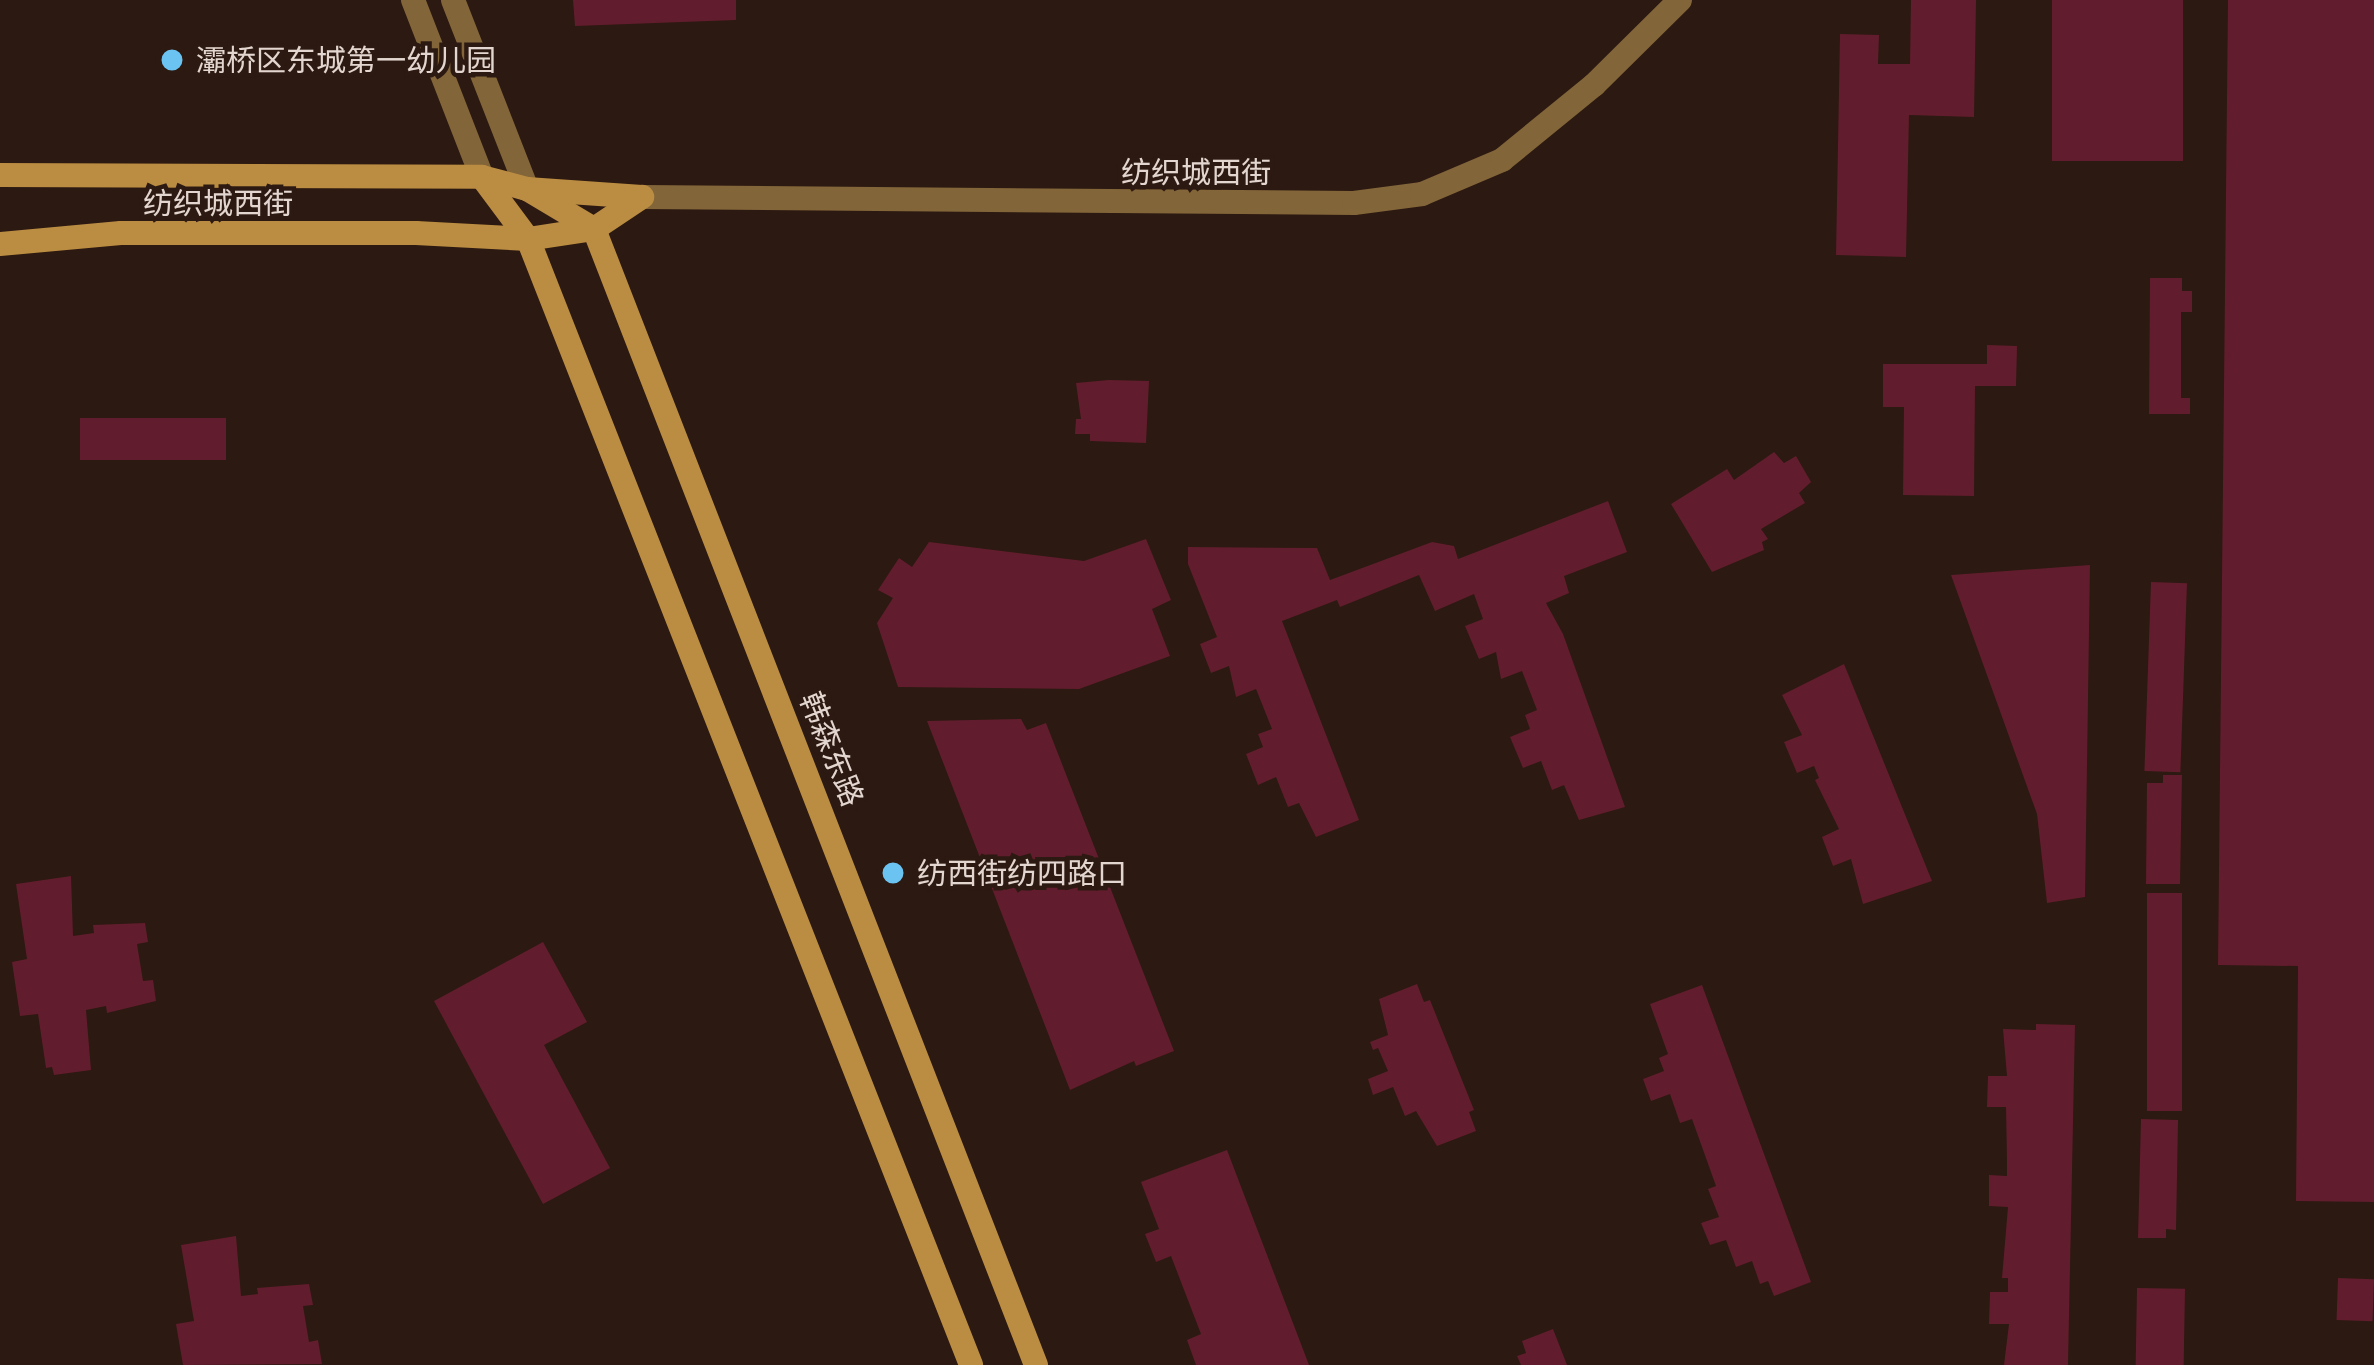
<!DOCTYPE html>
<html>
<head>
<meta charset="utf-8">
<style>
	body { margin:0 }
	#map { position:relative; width:2374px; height:1365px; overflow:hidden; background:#2c1911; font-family:Mulish,"Noto Sans SC",sans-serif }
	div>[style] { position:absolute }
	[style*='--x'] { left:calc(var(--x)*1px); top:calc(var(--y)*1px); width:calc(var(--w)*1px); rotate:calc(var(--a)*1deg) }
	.building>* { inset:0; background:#611d2d; transform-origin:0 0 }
	.tertiary>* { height:24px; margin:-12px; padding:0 12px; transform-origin:12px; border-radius:12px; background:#826539 }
	.secondary>* { height:24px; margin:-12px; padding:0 12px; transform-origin:12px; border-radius:12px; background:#bb8d42 }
	.dots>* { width:33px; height:33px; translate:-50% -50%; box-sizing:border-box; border:6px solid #2c1911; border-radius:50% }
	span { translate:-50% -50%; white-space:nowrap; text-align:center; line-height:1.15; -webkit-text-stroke:9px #2c1911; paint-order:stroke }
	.poi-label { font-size:30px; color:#e3d6d0 }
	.left { translate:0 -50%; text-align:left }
	.street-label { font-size:30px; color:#e3d6d0 }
</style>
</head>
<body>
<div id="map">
	<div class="building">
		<div style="clip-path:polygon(573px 0,736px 0,736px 20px,575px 26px)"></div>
		<div style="clip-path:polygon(1911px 0,1976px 0,1974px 117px,1909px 115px,1906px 257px,1836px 255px,1840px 34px,1879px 35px,1878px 64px,1910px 64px)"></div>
		<div style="left:2052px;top:0;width:131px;height:161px"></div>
		<div style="clip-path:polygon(2228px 0,2374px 0,2374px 1202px,2296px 1201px,2298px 966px,2218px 965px)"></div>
		<div style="clip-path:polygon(2150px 278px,2182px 278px,2182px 291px,2192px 291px,2192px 312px,2181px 312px,2181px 398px,2190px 398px,2190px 414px,2149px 414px)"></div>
		<div style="clip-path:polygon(1987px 345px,2017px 346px,2016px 386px,1975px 386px,1974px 496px,1903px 495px,1904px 407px,1883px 407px,1883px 364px,1987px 364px)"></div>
		<div style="clip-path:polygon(1109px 380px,1149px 381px,1146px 443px,1090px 441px,1090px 434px,1075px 434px,1076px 419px,1081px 419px,1076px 383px)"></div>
		<div style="left:80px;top:418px;width:146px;height:42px"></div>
		<div style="clip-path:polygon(1774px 452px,1784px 463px,1796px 456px,1811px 482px,1799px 493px,1805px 503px,1761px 529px,1768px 539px,1762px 542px,1764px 550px,1712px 572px,1671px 504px,1727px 469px,1734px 480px)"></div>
		<div style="clip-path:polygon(1608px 501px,1627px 552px,1564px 576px,1569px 593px,1546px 603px,1563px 634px,1625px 807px,1579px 820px,1564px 785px,1552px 790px,1541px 761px,1523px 768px,1510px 737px,1530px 729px,1525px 715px,1537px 710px,1522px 671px,1501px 679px,1496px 652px,1479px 659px,1465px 626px,1483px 619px,1474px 594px,1435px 611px,1419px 575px,1340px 607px,1337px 600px,1282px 621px,1359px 820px,1316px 837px,1299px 803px,1288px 807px,1276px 777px,1258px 785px,1246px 754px,1263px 747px,1258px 734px,1272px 729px,1256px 689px,1236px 697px,1229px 666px,1211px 673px,1200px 644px,1217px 637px,1188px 564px,1188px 547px,1317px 548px,1330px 580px,1432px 542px,1454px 546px,1458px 559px)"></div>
		<div style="clip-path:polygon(1146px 539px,1171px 600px,1152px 609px,1170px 656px,1079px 689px,898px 687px,877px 623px,893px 598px,878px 590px,899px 558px,912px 567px,929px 542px,1084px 561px)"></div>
		<div style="clip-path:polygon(2090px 565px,2085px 897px,2047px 903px,2037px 814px,1951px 575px)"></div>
		<div style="left:2151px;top:582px;width:36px;height:189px;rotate:2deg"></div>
		<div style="clip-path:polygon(1844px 664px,1932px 881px,1863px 904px,1851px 859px,1833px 866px,1822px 837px,1839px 829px,1815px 780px,1819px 778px,1814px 766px,1797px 773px,1784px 742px,1802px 735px,1782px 695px)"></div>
		<div style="clip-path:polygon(1021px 719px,1027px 730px,1046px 723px,1174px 1051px,1136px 1066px,1134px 1061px,1070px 1090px,927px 721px)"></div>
		<div style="clip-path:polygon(2163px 775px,2182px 775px,2180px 884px,2146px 884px,2147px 783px,2163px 783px)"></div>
		<div style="clip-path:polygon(71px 876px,73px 936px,94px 933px,93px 925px,145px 923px,148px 942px,137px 944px,143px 981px,153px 980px,156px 1001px,107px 1013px,106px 1006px,86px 1010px,91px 1070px,54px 1075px,52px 1067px,46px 1068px,38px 1014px,20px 1016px,12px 962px,27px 959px,16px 884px)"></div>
		<div style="left:2182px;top:893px;width:218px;height:35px;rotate:90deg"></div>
		<div style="clip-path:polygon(543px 942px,587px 1022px,544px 1045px,610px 1168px,543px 1204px,434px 1001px)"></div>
		<div style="clip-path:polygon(1417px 984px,1424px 1002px,1430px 1000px,1474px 1110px,1469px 1112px,1476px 1131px,1437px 1146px,1416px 1111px,1405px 1116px,1393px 1087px,1373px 1095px,1368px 1079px,1388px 1071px,1378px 1048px,1373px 1050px,1370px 1042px,1388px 1035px,1379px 999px)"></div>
		<div style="clip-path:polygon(1702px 985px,1811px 1282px,1774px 1296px,1768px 1281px,1760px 1284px,1752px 1261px,1736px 1267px,1726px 1240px,1710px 1245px,1701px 1223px,1719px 1217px,1708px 1189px,1716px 1186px,1692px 1119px,1680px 1123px,1670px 1094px,1651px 1101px,1643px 1079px,1664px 1071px,1659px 1058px,1668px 1054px,1650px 1004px)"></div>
		<div style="clip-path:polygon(2036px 1024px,2075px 1025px,2068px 1365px,2004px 1365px,2009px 1324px,1989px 1324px,1990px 1292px,2008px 1292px,2008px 1278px,2002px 1278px,2008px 1207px,1989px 1206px,1989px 1175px,2007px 1176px,2007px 1161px,2006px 1107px,1987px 1107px,1988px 1076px,2007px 1076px,2003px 1029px,2036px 1030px)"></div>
		<div style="clip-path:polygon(2141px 1119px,2178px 1120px,2176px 1230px,2166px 1229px,2166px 1238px,2138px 1238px)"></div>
		<div style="clip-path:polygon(1227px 1150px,1309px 1365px,1196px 1365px,1187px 1340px,1201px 1334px,1171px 1256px,1156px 1262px,1145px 1234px,1159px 1229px,1141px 1182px)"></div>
		<div style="clip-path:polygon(236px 1236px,241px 1296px,258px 1294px,257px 1288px,309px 1284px,313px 1305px,303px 1306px,309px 1342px,318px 1340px,322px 1364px,183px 1365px,176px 1324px,194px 1321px,181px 1245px)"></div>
		<div style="left:2338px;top:1278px;width:36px;height:42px;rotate:2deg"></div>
		<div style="left:2137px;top:1288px;width:48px;height:77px;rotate:1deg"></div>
		<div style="clip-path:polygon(1553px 1329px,1567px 1365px,1521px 1365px,1517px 1356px,1526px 1353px,1522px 1341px)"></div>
	</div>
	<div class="tertiary">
		<div style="--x:413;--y:0;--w:190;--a:68.7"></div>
		<div style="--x:453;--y:0;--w:203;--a:68.6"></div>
		<div style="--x:642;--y:197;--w:712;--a:0.48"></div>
		<div style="--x:1354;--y:203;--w:69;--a:-7.5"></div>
		<div style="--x:1422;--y:194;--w:87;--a:-23"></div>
		<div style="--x:1502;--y:160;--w:119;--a:-39.2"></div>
		<div style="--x:1594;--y:85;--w:121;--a:-44.7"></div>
	</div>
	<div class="secondary">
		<div style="--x:0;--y:175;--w:482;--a:0.2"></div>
		<div style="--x:482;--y:177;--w:47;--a:14.9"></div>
		<div style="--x:527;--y:189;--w:115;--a:4"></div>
		<div style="--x:482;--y:177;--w:77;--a:53.4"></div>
		<div style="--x:528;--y:239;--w:1210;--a:68.52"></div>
		<div style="--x:527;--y:189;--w:78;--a:30.8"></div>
		<div style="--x:594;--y:229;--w:1219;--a:68.74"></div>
		<div style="--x:0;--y:244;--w:121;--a:-5.2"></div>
		<div style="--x:121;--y:233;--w:295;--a:0"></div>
		<div style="--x:416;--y:233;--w:112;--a:3.1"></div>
		<div style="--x:528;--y:239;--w:67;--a:-8.6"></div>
		<div style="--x:594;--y:229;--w:58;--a:-33.7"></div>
	</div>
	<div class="dots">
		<div style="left:172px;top:60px;background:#6bc3f2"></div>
		<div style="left:893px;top:873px;background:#6bc3f2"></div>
	</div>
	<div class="poi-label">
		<span class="left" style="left:196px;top:60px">灞桥区东城第一幼儿园</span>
		<span class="left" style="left:917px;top:873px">纺西街纺四路口</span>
	</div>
	<div class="street-label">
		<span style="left:1196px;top:172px">纺织城西街</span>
		<span style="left:218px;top:203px">纺织城西街</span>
		<span style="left:832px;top:749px;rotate:68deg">韩森东路</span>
	</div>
</div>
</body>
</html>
